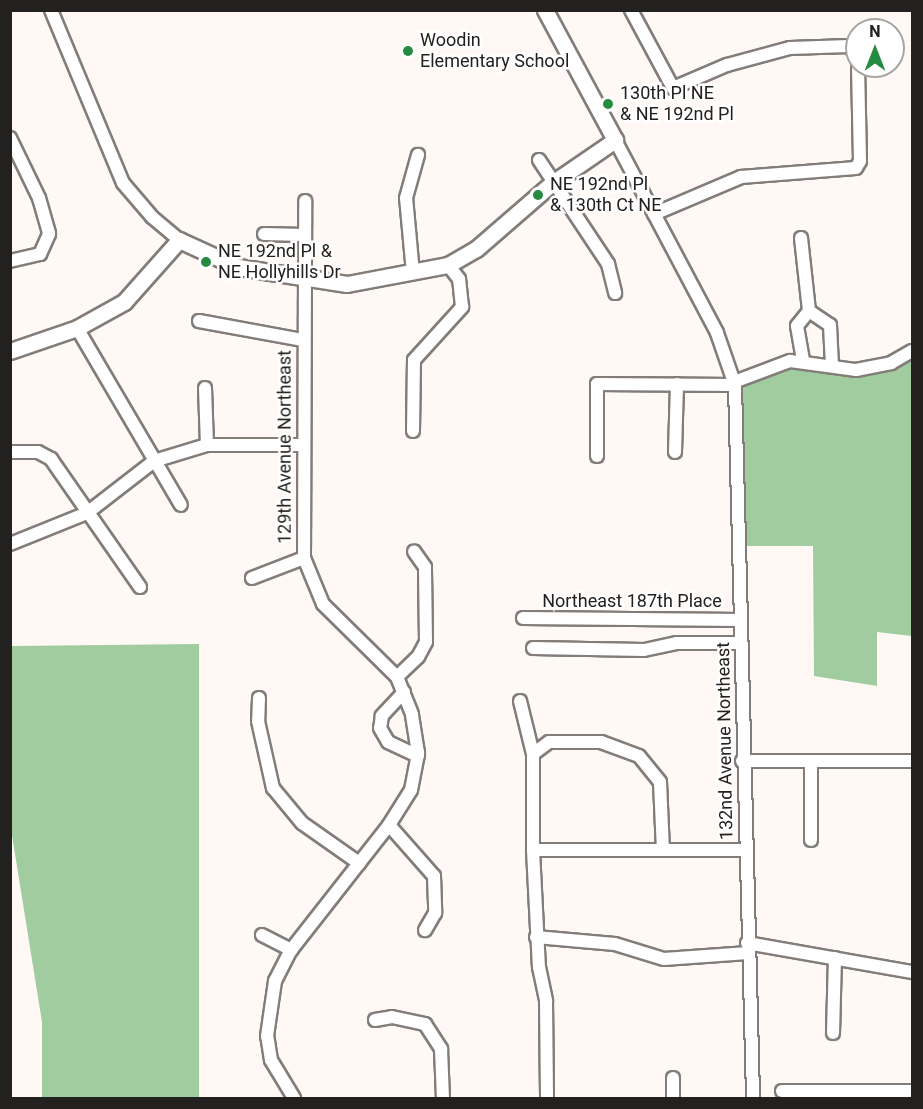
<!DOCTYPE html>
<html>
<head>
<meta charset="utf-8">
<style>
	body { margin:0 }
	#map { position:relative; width:923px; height:1109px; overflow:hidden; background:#fff8f4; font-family:Roboto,sans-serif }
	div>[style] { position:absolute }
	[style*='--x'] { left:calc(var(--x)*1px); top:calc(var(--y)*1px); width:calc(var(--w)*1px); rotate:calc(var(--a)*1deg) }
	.forest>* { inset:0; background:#a0cca0 }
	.roads { filter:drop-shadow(2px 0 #837d7a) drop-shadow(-2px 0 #837d7a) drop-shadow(0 2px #837d7a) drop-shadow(0 -2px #837d7a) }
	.minor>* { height:12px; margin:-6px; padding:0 6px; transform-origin:6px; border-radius:6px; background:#fff }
	.major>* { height:15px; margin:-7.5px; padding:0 7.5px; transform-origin:7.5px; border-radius:7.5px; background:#fff }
	.dots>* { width:16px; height:16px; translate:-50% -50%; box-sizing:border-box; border:3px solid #fff; border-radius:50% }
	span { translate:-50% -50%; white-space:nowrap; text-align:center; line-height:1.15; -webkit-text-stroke:5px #fff; paint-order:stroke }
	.poi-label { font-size:18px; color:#23211f }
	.left { translate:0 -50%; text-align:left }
	.street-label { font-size:18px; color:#23211f }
	.frame { position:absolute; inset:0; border:12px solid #23211f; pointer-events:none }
	.north { position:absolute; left:845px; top:18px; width:60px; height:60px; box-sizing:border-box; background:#fff; border:2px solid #a7a6a5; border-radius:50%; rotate:0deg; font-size:16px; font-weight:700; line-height:24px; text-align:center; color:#23211f }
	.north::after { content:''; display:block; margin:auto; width:21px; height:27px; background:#258b40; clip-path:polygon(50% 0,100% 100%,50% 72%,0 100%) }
</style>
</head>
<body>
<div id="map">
	<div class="forest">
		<div style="clip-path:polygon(912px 351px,912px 636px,877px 632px,877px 686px,814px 676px,813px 546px,741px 546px,735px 385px,777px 365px,856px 370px)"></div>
		<div style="clip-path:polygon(199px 644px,199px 1098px,42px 1098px,42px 1022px,11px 829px,11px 646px)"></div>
	</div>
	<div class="roads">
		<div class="minor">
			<div style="--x:51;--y:10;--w:187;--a:67.4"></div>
			<div style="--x:123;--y:183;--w:45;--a:49.5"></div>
			<div style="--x:152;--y:217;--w:35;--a:40"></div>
			<div style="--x:631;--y:10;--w:89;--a:61.7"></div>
			<div style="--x:673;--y:88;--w:59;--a:-23.1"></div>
			<div style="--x:727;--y:65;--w:65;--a:-15.1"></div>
			<div style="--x:790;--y:48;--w:59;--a:-1.9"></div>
			<div style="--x:849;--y:46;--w:12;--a:48"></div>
			<div style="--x:10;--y:138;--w:67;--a:64.2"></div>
			<div style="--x:39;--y:198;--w:37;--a:74"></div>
			<div style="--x:49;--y:234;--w:22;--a:114"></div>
			<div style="--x:40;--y:254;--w:31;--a:167"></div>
			<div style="--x:615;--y:140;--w:218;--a:62.1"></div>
			<div style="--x:717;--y:333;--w:55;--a:70.9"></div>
			<div style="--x:735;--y:385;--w:713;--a:88.55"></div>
			<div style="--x:539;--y:160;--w:125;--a:56.4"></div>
			<div style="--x:608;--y:264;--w:30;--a:76"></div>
			<div style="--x:654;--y:214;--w:95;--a:-23"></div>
			<div style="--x:741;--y:177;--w:115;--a:-4.5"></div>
			<div style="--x:856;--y:168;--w:8;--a:-60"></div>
			<div style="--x:860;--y:161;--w:95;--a:-91.2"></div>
			<div style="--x:264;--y:234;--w:40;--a:1.4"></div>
			<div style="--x:801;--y:238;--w:73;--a:83.7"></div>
			<div style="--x:809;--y:311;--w:19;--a:129"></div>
			<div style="--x:797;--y:326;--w:34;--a:80"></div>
			<div style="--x:413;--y:273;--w:75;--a:-95.3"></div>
			<div style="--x:406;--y:198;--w:45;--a:-74.4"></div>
			<div style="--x:809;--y:311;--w:25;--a:34"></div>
			<div style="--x:830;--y:325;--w:41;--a:87.2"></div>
			<div style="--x:199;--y:321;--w:106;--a:10.4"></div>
			<div style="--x:77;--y:328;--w:205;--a:59.6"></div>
			<div style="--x:734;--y:382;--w:60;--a:-20.6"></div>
			<div style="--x:790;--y:361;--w:67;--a:7.8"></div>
			<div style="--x:856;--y:370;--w:36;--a:-11"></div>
			<div style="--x:891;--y:363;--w:24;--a:-30"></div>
			<div style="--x:205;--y:388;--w:57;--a:88"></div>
			<div style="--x:413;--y:431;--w:71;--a:-89.2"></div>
			<div style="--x:414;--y:360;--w:72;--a:-47.8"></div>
			<div style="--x:462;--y:307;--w:28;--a:-96"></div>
			<div style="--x:459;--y:279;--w:18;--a:-128"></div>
			<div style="--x:10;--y:452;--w:28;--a:0"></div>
			<div style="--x:38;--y:452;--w:15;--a:28"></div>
			<div style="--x:51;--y:459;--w:156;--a:55.2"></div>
			<div style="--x:675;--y:452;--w:68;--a:-88.3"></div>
			<div style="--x:597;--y:456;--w:72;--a:-90"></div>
			<div style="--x:597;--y:384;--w:138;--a:0.4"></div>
			<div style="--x:10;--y:544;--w:83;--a:-21.9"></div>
			<div style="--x:87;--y:513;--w:85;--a:-37.8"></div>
			<div style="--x:154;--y:461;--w:55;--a:-16.8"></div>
			<div style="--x:207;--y:445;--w:94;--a:0"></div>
			<div style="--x:252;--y:578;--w:56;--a:-21"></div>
			<div style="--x:523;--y:618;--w:218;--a:0.5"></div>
			<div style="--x:533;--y:648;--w:111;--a:1"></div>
			<div style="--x:644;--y:650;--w:34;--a:-12"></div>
			<div style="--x:677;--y:643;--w:64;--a:0"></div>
			<div style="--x:397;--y:677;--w:29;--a:-44"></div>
			<div style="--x:418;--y:657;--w:17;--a:-62"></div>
			<div style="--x:426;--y:642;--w:75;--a:-90.8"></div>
			<div style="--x:425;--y:567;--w:19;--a:-125"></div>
			<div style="--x:404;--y:692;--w:33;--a:133"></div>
			<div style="--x:382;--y:716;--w:12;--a:99"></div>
			<div style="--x:380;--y:728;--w:16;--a:60"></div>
			<div style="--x:388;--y:742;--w:33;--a:25"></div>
			<div style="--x:259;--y:698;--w:23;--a:92"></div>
			<div style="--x:258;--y:721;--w:69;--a:77.4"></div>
			<div style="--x:273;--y:788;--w:45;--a:50.4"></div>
			<div style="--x:302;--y:823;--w:70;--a:35.1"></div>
			<div style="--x:520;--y:701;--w:55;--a:76.2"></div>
			<div style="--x:533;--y:754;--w:96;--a:90"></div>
			<div style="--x:533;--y:850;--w:117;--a:87.1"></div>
			<div style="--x:539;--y:967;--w:35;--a:78"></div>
			<div style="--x:546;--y:1001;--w:97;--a:89.4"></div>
			<div style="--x:533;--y:754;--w:20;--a:-37"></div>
			<div style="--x:549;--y:742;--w:52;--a:0"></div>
			<div style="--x:601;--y:742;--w:40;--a:20.2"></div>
			<div style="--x:639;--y:756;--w:33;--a:51"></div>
			<div style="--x:660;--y:782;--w:68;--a:87.5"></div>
			<div style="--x:742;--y:761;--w:170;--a:0"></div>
			<div style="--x:389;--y:825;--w:68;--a:48.6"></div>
			<div style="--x:434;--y:876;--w:37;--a:88"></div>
			<div style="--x:435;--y:913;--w:20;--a:120"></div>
			<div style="--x:811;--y:840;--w:79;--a:-90"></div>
			<div style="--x:533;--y:850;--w:211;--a:0"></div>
			<div style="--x:262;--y:935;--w:33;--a:27"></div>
			<div style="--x:536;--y:937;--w:79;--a:5.1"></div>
			<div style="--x:615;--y:944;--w:51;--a:17"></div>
			<div style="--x:664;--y:959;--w:84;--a:-4.1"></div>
			<div style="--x:747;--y:943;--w:168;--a:10"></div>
			<div style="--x:375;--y:1020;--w:17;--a:-10"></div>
			<div style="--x:392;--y:1017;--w:34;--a:12"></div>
			<div style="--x:425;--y:1024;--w:30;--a:57"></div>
			<div style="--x:441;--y:1049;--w:49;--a:87.7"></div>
			<div style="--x:833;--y:1033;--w:75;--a:-88.5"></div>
			<div style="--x:673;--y:1078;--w:20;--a:90"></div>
			<div style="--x:782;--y:1091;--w:130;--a:0"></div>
			<div style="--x:294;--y:1098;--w:44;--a:-121.2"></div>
			<div style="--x:271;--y:1060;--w:24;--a:-99"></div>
			<div style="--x:267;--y:1036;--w:56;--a:-81.7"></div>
			<div style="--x:275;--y:981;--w:35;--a:-63"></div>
			<div style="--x:291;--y:950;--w:159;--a:-51.9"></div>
			<div style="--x:389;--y:825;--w:41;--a:-57.8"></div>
			<div style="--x:411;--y:790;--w:38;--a:-79"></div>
			<div style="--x:418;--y:753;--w:39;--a:-99"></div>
			<div style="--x:412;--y:714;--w:40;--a:-112"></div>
			<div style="--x:397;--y:677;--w:104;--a:-135.4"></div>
			<div style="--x:323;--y:604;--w:50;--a:-112.4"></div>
			<div style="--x:304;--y:558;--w:357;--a:-89.8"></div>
		</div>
		<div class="major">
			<div style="--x:10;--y:351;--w:71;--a:-18.9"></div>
			<div style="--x:77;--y:328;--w:54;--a:-29"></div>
			<div style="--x:124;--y:302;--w:83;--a:-48.4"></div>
			<div style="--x:179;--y:240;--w:65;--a:24.6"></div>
			<div style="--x:238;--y:267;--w:110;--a:8.9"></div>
			<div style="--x:347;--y:284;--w:103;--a:-10.7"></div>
			<div style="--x:448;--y:265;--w:32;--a:-30"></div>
			<div style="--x:476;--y:249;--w:99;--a:-40.9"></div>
			<div style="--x:551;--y:184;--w:78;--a:-34.5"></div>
			<div style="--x:615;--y:140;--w:148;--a:-118.3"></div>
		</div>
	</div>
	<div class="dots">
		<div style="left:408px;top:51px;background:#258b40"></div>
		<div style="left:608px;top:104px;background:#258b40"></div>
		<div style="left:538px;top:195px;background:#258b40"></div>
		<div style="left:206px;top:262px;background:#258b40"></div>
	</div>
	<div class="poi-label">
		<span class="left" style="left:420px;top:51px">Woodin<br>Elementary School</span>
		<span class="left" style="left:620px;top:104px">130th Pl NE<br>&amp; NE 192nd Pl</span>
		<span class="left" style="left:550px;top:195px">NE 192nd Pl<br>&amp; 130th Ct NE</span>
		<span class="left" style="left:218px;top:262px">NE 192nd Pl &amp;<br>NE Hollyhills Dr</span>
	</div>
	<div class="street-label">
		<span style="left:285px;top:447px;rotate:-90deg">129th Avenue Northeast</span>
		<span style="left:632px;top:601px">Northeast 187th Place</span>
		<span style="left:725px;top:741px;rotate:-91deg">132nd Avenue Northeast</span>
	</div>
	<div class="frame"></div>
	<div class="north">N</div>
</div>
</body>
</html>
